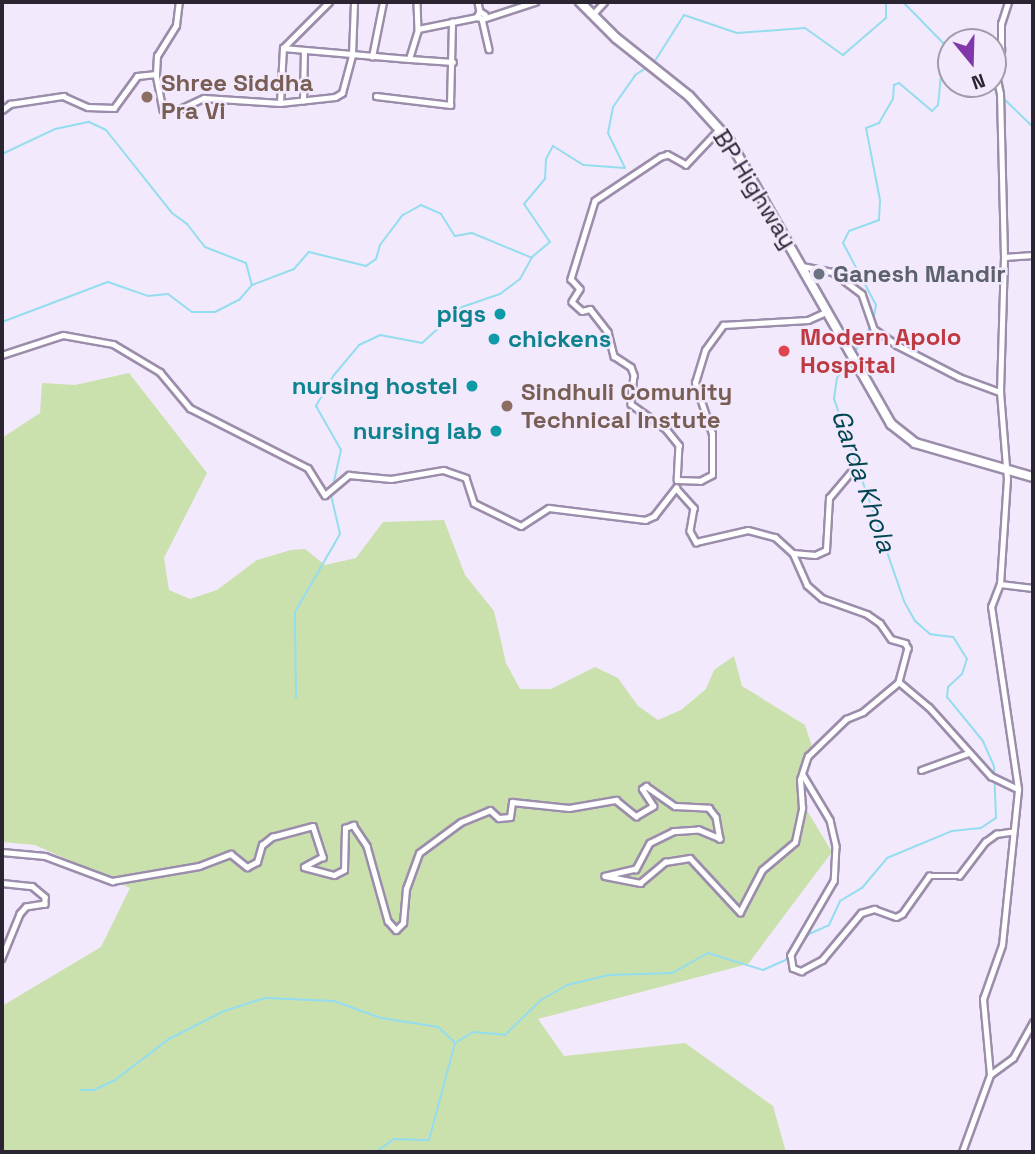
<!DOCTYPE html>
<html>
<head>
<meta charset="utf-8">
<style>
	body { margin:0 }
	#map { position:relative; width:1035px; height:1154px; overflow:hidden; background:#f2e9fc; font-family:"Space Grotesk",sans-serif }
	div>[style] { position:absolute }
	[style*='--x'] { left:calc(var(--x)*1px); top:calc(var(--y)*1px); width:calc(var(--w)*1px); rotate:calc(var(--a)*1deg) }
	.green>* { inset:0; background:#cae1ae }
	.stream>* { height:2px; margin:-1px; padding:0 1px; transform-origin:1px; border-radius:1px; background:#94ddef }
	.roads { filter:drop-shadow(2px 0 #9b8dab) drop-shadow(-2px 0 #9b8dab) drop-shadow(0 2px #9b8dab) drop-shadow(0 -2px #9b8dab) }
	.street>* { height:4.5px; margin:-2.25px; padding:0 2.25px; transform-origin:2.25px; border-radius:2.25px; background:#fff }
	.highway>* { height:8px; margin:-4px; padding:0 4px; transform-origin:4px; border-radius:4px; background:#fff }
	.dots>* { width:19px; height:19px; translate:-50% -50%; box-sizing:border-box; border:4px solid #f2e9fc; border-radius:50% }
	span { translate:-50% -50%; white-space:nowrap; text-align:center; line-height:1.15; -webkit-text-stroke:5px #f2e9fc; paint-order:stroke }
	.education-label { font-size:24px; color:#785e54; font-weight:700 }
	.left { translate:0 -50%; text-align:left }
	.street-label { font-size:24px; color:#2b2531 }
	.worship-label { font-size:24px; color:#5b616d; font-weight:700 }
	.culture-label { font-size:24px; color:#0d838f; font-weight:700 }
	.right { translate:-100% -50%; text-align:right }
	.health-label { font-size:24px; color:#be3a42; font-weight:700 }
	.water-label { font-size:26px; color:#004552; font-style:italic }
	.frame { position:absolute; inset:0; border:4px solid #2b2531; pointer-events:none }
	.north { position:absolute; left:937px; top:28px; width:70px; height:70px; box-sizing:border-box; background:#f2e9fc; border:2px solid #a29bab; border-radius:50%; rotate:161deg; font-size:19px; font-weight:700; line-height:28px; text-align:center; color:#2b2531 }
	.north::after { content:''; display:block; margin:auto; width:24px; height:32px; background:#8137a9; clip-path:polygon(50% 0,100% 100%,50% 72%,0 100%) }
</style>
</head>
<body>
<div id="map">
	<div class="green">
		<div style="clip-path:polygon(129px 373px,207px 473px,164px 558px,169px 590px,190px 599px,217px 590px,257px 560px,291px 550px,305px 549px,325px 565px,356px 558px,383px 522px,444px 520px,465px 575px,494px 611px,506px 663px,520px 689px,551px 689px,595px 667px,618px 678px,638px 706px,658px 720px,681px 710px,706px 689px,714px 670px,734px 656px,742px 686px,805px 725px,813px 749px,797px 773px,800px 799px,832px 852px,748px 964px,538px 1019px,564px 1056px,685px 1043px,773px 1106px,786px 1152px,2px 1152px,2px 1006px,101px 947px,130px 888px,35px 845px,2px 842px,2px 438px,40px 413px,42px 383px,75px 385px)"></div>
	</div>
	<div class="stream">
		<div style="--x:903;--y:2;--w:69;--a:45.6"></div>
		<div style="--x:653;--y:64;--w:58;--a:-57.7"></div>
		<div style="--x:684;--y:15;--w:56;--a:18.8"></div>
		<div style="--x:737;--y:33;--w:68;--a:-4.2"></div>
		<div style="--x:805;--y:28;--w:47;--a:35.4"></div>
		<div style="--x:843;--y:55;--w:57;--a:-40.7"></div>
		<div style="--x:886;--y:18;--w:16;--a:-90"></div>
		<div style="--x:989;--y:84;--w:11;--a:45"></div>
		<div style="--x:1001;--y:96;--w:45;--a:44.1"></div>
		<div style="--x:2;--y:154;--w:59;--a:-25.3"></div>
		<div style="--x:55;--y:129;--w:35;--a:-12"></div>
		<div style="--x:89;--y:122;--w:19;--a:25"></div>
		<div style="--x:106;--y:130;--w:106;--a:51.5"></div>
		<div style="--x:172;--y:213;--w:19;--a:36"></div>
		<div style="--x:187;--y:224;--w:29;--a:52"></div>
		<div style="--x:205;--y:247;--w:44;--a:21.3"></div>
		<div style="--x:246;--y:263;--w:23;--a:75"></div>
		<div style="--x:252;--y:285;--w:45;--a:-20.9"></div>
		<div style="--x:294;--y:269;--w:23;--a:-49"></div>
		<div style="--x:309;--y:252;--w:59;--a:13.8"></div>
		<div style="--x:366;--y:266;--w:12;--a:-35"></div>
		<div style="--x:376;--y:259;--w:15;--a:-74"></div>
		<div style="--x:380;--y:245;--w:38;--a:-53"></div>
		<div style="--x:403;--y:215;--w:21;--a:-29"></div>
		<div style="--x:421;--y:205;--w:22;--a:24"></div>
		<div style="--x:441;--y:214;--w:26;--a:58"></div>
		<div style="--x:455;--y:236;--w:17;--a:-10"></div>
		<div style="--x:472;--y:233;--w:63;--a:22.5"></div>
		<div style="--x:873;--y:321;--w:16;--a:-79"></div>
		<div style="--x:876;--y:305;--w:70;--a:-118"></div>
		<div style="--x:843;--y:243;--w:13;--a:-63"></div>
		<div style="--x:849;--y:231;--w:32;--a:-20"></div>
		<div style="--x:879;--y:220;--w:20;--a:-87"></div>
		<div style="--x:880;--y:200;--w:73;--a:-101"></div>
		<div style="--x:866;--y:128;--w:14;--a:-21"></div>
		<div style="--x:879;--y:123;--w:28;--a:-60"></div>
		<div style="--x:893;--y:99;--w:14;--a:-86"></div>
		<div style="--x:894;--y:85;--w:5;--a:-22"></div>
		<div style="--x:899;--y:83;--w:43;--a:40.3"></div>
		<div style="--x:932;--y:111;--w:8;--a:-45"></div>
		<div style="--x:938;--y:105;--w:59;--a:-84.2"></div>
		<div style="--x:2;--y:322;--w:113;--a:-20.7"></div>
		<div style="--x:108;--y:282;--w:42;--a:19.3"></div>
		<div style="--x:148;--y:296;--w:20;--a:-6"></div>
		<div style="--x:168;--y:294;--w:30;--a:37"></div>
		<div style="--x:192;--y:312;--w:23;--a:0"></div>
		<div style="--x:215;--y:312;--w:27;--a:-27"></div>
		<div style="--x:239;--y:300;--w:20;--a:-49"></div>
		<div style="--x:854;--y:353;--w:32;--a:-58"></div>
		<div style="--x:296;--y:698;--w:86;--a:-90.7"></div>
		<div style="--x:295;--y:612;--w:90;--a:-60"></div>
		<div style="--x:340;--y:534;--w:40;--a:-103"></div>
		<div style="--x:331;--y:495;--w:46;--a:-77.5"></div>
		<div style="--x:341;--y:450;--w:51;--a:-119.6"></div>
		<div style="--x:316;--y:406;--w:36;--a:-60"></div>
		<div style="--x:334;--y:375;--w:39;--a:-50"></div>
		<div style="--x:359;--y:345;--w:23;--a:-25"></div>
		<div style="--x:380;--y:335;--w:43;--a:10.8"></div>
		<div style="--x:422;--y:343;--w:54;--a:-42"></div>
		<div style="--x:462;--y:307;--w:40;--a:-18.9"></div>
		<div style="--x:500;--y:294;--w:25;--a:-37"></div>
		<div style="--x:520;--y:279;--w:25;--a:-61"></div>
		<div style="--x:532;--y:257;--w:23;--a:-40"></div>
		<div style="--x:550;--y:242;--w:46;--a:-124.4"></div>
		<div style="--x:524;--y:204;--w:33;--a:-50"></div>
		<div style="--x:545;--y:179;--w:20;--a:-87"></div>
		<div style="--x:546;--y:159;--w:15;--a:-62"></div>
		<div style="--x:553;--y:146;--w:36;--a:32"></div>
		<div style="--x:584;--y:165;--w:41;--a:4.2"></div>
		<div style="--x:625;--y:168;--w:39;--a:-116"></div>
		<div style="--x:608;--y:133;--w:26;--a:-79"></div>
		<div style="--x:613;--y:107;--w:39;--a:-55"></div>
		<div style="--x:635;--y:75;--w:15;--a:-32"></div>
		<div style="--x:793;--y:956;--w:27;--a:-54"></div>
		<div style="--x:809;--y:934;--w:22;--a:-24"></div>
		<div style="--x:829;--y:925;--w:26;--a:-65"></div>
		<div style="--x:840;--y:901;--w:26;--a:-31"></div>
		<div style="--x:862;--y:888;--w:39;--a:-50"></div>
		<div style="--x:887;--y:858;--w:70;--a:-22.6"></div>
		<div style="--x:952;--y:831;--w:29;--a:-6"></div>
		<div style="--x:981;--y:828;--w:18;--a:-34"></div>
		<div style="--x:996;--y:818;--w:52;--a:-92.2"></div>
		<div style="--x:994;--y:766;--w:27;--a:-114"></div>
		<div style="--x:983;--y:741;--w:57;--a:-129.3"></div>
		<div style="--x:947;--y:697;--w:10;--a:-84"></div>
		<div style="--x:948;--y:687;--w:19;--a:-43"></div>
		<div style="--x:962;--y:674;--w:16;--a:-72"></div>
		<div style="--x:967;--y:659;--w:26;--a:-122"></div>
		<div style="--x:953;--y:637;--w:23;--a:-173"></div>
		<div style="--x:930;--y:634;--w:20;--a:-139"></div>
		<div style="--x:915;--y:621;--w:23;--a:-119"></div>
		<div style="--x:904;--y:601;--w:214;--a:-109.1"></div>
		<div style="--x:834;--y:399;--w:21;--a:-82"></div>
		<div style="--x:837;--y:378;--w:24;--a:-55"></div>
		<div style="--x:81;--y:1090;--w:13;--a:0"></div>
		<div style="--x:94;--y:1090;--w:23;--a:-25"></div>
		<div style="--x:115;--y:1080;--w:68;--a:-37.2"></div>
		<div style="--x:169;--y:1039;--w:62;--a:-27"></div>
		<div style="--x:224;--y:1011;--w:43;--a:-17.6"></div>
		<div style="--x:265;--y:998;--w:69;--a:2.5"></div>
		<div style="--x:334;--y:1001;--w:50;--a:19.9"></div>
		<div style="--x:381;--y:1018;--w:58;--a:9"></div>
		<div style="--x:438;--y:1027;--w:22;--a:43"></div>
		<div style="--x:376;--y:1152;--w:22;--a:-36"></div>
		<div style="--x:394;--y:1139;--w:35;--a:2"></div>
		<div style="--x:429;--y:1140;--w:100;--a:-75"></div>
		<div style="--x:455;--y:1043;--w:21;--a:-31"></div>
		<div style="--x:473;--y:1032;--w:32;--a:5"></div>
		<div style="--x:505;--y:1035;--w:50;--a:-44.2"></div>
		<div style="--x:541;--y:1000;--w:30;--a:-30"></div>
		<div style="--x:567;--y:985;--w:43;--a:-13.4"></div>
		<div style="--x:609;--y:975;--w:63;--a:-1.8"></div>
		<div style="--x:672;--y:973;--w:41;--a:-29.1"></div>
		<div style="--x:708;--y:953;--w:58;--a:17.2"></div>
		<div style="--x:763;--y:970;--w:27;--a:-24"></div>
	</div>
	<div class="roads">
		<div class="street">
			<div style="--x:417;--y:2;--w:27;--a:88"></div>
			<div style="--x:478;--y:2;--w:10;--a:79"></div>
			<div style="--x:593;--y:14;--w:16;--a:-47"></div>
			<div style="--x:485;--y:15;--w:6;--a:-149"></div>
			<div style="--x:480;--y:12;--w:6;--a:121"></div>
			<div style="--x:477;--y:17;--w:6;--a:18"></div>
			<div style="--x:483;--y:19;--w:55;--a:-18.1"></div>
			<div style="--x:482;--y:19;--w:31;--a:77"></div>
			<div style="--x:283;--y:48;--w:126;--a:5"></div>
			<div style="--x:409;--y:59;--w:31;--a:-73"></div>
			<div style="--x:418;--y:29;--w:60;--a:-11.5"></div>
			<div style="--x:372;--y:57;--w:56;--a:-78.7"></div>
			<div style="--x:410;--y:59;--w:43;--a:4"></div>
			<div style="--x:156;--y:74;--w:18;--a:-87"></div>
			<div style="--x:157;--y:56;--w:36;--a:-58"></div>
			<div style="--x:176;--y:25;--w:23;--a:-83"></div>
			<div style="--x:376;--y:96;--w:75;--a:6.9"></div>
			<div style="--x:450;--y:105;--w:83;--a:-88.6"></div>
			<div style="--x:303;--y:101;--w:50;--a:-88.9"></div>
			<div style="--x:280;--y:103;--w:55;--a:-86.9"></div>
			<div style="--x:283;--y:48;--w:65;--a:-45"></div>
			<div style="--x:2;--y:110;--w:10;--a:-37"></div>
			<div style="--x:10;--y:104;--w:54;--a:-8.6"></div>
			<div style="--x:63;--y:96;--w:27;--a:24"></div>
			<div style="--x:88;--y:107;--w:26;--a:2"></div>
			<div style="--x:114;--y:108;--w:39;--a:-54"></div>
			<div style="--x:137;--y:76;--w:19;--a:-6"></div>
			<div style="--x:156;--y:74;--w:36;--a:79"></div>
			<div style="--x:163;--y:109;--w:17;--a:0"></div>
			<div style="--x:180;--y:109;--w:26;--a:-25"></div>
			<div style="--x:204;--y:98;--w:76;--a:3.8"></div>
			<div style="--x:280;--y:103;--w:55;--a:-6.2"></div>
			<div style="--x:335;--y:97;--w:8;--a:-30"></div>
			<div style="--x:342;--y:93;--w:39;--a:-75"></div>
			<div style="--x:352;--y:55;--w:53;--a:-87.8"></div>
			<div style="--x:719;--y:130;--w:48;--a:133.3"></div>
			<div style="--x:686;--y:165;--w:21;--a:-151"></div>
			<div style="--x:668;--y:155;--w:7;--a:164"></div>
			<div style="--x:661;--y:157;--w:79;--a:146.3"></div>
			<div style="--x:595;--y:201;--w:82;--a:107.1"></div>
			<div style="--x:571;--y:279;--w:13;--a:48"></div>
			<div style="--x:580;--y:289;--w:15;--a:122"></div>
			<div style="--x:572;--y:302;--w:13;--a:42"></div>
			<div style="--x:582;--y:311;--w:8;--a:-14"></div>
			<div style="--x:590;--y:309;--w:29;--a:52"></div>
			<div style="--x:608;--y:332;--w:25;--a:76"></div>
			<div style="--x:614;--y:356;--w:20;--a:33"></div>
			<div style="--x:631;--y:367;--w:9;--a:69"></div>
			<div style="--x:634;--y:375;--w:29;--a:96"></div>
			<div style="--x:631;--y:404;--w:43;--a:35.5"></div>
			<div style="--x:666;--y:429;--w:21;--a:51"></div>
			<div style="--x:679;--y:445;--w:35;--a:93"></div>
			<div style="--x:677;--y:480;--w:23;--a:2"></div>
			<div style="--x:700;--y:481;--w:13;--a:-27"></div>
			<div style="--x:712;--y:475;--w:41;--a:-90"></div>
			<div style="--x:712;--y:434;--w:54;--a:-108.4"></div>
			<div style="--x:695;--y:383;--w:34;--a:-73"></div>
			<div style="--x:705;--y:350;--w:31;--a:-54"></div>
			<div style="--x:723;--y:325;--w:85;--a:-3.4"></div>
			<div style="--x:808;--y:320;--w:20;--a:-24"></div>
			<div style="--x:1004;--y:257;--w:29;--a:-4"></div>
			<div style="--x:802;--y:266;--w:32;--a:11"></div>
			<div style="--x:833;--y:272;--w:36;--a:37"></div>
			<div style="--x:862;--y:294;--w:37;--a:71"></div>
			<div style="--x:874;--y:329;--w:28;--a:35"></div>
			<div style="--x:897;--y:345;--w:70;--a:27.3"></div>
			<div style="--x:959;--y:377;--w:44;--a:20.1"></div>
			<div style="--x:982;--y:278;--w:21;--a:0"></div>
			<div style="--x:2;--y:355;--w:64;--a:-18.2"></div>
			<div style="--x:63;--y:335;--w:51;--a:10.2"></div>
			<div style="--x:113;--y:344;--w:55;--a:30.8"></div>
			<div style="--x:160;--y:372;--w:47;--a:50.2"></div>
			<div style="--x:190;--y:408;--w:132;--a:27"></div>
			<div style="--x:308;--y:468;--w:32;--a:58"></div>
			<div style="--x:325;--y:495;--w:31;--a:-40"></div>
			<div style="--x:349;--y:475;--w:42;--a:5.4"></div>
			<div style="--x:391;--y:479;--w:53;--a:-9.8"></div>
			<div style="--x:443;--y:470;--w:24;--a:19"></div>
			<div style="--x:466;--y:478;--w:26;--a:72"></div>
			<div style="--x:474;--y:503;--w:52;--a:26.1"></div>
			<div style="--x:521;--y:526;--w:33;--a:-33"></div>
			<div style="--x:549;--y:508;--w:97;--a:7.1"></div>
			<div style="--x:645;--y:520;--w:10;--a:-24"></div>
			<div style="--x:654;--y:516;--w:36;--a:-52"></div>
			<div style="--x:676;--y:488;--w:27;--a:48"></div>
			<div style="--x:694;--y:508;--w:23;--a:100"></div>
			<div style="--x:690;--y:531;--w:13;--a:61"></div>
			<div style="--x:696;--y:542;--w:53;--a:-13"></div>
			<div style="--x:748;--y:530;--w:28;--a:15"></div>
			<div style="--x:775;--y:537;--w:24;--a:42"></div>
			<div style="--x:793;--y:553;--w:35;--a:66"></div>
			<div style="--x:807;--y:585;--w:20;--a:41"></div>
			<div style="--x:822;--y:598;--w:48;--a:19.6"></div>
			<div style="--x:867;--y:614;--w:16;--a:35"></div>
			<div style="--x:880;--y:623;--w:19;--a:55"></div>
			<div style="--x:891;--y:639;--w:15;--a:16"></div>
			<div style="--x:905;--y:643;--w:6;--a:59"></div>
			<div style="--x:908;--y:648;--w:35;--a:105"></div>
			<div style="--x:899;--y:682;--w:39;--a:40"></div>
			<div style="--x:929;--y:707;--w:93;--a:48.1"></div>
			<div style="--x:991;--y:776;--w:30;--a:26"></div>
			<div style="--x:1018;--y:789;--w:184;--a:-98.4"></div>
			<div style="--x:991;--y:607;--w:25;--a:-69"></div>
			<div style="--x:1000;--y:584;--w:33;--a:7"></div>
			<div style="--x:793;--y:553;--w:22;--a:5"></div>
			<div style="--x:815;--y:555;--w:12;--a:-24"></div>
			<div style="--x:826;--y:550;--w:52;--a:-86.7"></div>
			<div style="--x:829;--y:498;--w:34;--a:-50"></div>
			<div style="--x:1000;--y:584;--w:105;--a:-86.2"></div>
			<div style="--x:1007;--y:479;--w:87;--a:-94.6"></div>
			<div style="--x:1000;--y:392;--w:135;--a:-88.3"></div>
			<div style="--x:1004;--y:257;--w:163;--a:-91.4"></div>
			<div style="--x:1000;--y:94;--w:34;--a:-102"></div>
			<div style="--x:993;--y:61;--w:14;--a:-54"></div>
			<div style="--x:1001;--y:50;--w:26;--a:-90"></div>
			<div style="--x:1001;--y:24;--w:23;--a:-72"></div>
			<div style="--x:921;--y:770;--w:50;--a:-19.9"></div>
			<div style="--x:803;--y:775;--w:52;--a:59"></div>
			<div style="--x:830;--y:820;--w:27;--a:77"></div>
			<div style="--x:836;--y:846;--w:35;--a:93"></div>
			<div style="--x:834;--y:881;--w:86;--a:120.2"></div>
			<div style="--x:791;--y:955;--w:13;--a:81"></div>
			<div style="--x:793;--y:968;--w:9;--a:21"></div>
			<div style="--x:801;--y:971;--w:24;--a:-28"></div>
			<div style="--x:822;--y:960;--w:61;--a:-50.3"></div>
			<div style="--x:861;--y:913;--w:14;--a:-17"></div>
			<div style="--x:874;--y:909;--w:23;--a:20"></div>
			<div style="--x:896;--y:917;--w:7;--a:-27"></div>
			<div style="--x:902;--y:914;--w:47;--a:-54.6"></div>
			<div style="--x:929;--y:876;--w:30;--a:0"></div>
			<div style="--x:959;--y:876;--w:43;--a:-52.6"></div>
			<div style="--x:985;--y:842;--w:14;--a:-36"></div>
			<div style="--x:996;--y:834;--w:15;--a:-8"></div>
			<div style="--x:2;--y:852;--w:43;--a:5.3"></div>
			<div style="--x:45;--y:856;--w:72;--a:20.5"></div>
			<div style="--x:112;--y:881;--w:88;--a:-9.8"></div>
			<div style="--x:199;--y:866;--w:34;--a:-21"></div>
			<div style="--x:231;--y:854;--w:21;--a:39"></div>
			<div style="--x:247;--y:867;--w:11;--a:-27"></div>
			<div style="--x:257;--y:862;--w:18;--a:-74"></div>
			<div style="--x:262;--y:845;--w:13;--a:-39"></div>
			<div style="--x:272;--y:837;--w:42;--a:-15"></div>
			<div style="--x:313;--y:826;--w:33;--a:72"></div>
			<div style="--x:323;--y:857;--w:21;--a:152"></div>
			<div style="--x:304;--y:867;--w:31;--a:15"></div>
			<div style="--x:334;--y:875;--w:11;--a:-27"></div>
			<div style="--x:344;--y:870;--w:42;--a:-88.6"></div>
			<div style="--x:345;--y:828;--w:9;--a:-21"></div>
			<div style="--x:353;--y:825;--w:25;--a:56"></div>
			<div style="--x:367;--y:846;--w:78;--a:74.4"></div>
			<div style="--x:388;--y:921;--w:12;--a:48"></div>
			<div style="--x:396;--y:930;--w:10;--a:-45"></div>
			<div style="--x:403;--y:923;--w:34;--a:-85"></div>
			<div style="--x:406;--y:889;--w:38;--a:-70"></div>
			<div style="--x:419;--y:853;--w:52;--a:-36.4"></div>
			<div style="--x:461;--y:822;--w:31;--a:-22"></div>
			<div style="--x:490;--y:810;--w:12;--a:42"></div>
			<div style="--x:499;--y:818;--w:11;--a:-5"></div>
			<div style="--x:510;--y:817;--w:15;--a:-82"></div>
			<div style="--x:512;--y:802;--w:57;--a:6"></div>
			<div style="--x:569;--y:808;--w:48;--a:-9.7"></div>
			<div style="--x:616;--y:800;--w:26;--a:39"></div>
			<div style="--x:636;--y:816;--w:20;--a:-30"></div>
			<div style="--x:653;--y:806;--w:20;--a:-123"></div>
			<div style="--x:642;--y:789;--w:5;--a:-37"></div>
			<div style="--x:646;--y:786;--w:35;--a:35"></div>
			<div style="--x:675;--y:806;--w:34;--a:3"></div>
			<div style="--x:709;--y:808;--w:11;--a:52"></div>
			<div style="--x:716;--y:817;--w:22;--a:80"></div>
			<div style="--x:720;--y:839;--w:23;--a:-157"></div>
			<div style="--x:699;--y:830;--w:26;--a:176"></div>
			<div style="--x:673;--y:832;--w:25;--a:154"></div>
			<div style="--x:650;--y:843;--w:30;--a:118"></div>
			<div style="--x:636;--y:869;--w:32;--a:167"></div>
			<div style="--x:605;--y:876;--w:36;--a:11"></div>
			<div style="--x:640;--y:883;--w:33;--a:-40"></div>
			<div style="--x:665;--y:862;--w:25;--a:-9"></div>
			<div style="--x:690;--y:858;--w:74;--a:47.2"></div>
			<div style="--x:740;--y:912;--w:47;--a:-62.4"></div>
			<div style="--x:762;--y:870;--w:43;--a:-40.3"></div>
			<div style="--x:795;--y:842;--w:35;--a:-78"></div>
			<div style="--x:802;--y:808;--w:28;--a:-94"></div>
			<div style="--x:800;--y:780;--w:25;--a:-72"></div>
			<div style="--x:808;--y:756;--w:53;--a:-44.2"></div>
			<div style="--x:846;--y:719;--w:18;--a:-22"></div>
			<div style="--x:863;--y:712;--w:47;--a:-39.8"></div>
			<div style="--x:2;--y:883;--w:30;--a:6"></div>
			<div style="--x:32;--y:886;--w:17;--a:40"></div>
			<div style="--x:45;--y:897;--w:7;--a:90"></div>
			<div style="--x:45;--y:904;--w:19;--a:171"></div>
			<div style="--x:26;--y:907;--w:9;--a:131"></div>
			<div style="--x:20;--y:914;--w:48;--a:112.2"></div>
			<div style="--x:991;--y:1074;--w:27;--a:-36"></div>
			<div style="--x:1013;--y:1058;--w:41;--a:-60.9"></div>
			<div style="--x:962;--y:1152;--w:82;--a:-70"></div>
			<div style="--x:990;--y:1075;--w:76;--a:-95.3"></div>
			<div style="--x:983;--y:999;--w:57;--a:-70.6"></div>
			<div style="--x:1002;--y:945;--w:157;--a:-84.1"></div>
		</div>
		<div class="highway">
			<div style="--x:580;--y:2;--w:51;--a:45"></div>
			<div style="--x:616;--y:38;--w:93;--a:38.5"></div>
			<div style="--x:689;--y:96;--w:59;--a:47.7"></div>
			<div style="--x:729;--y:140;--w:327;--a:60.3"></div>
			<div style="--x:891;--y:424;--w:31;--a:38"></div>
			<div style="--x:915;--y:443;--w:123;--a:16.1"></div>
		</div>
	</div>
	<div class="dots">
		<div style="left:147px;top:97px;background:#8d6e63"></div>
		<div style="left:819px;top:274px;background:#6b7280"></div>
		<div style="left:500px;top:314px;background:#0f9aa8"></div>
		<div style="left:494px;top:339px;background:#0f9aa8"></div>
		<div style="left:784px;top:351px;background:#e0444e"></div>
		<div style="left:472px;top:386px;background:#0f9aa8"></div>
		<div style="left:507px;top:406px;background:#8d6e63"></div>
		<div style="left:496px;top:431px;background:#0f9aa8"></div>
	</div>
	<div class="education-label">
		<span class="left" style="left:161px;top:97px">Shree Siddha<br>Pra Vi</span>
		<span class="left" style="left:521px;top:406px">Sindhuli Comunity<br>Technical Instute</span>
	</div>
	<div class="street-label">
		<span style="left:755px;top:189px;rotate:58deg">BP Highway</span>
	</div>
	<div class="worship-label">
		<span class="left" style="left:833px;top:274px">Ganesh Mandir</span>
	</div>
	<div class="culture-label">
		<span class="right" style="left:486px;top:314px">pigs</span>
		<span class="left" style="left:508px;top:339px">chickens</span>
		<span class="right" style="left:458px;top:386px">nursing hostel</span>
		<span class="right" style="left:482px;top:431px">nursing lab</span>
	</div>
	<div class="health-label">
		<span class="left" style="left:800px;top:351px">Modern Apolo<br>Hospital</span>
	</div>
	<div class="water-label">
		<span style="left:863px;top:481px;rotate:71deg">Garda Khola</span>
	</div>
	<div class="frame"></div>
	<div class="north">N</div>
</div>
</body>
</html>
